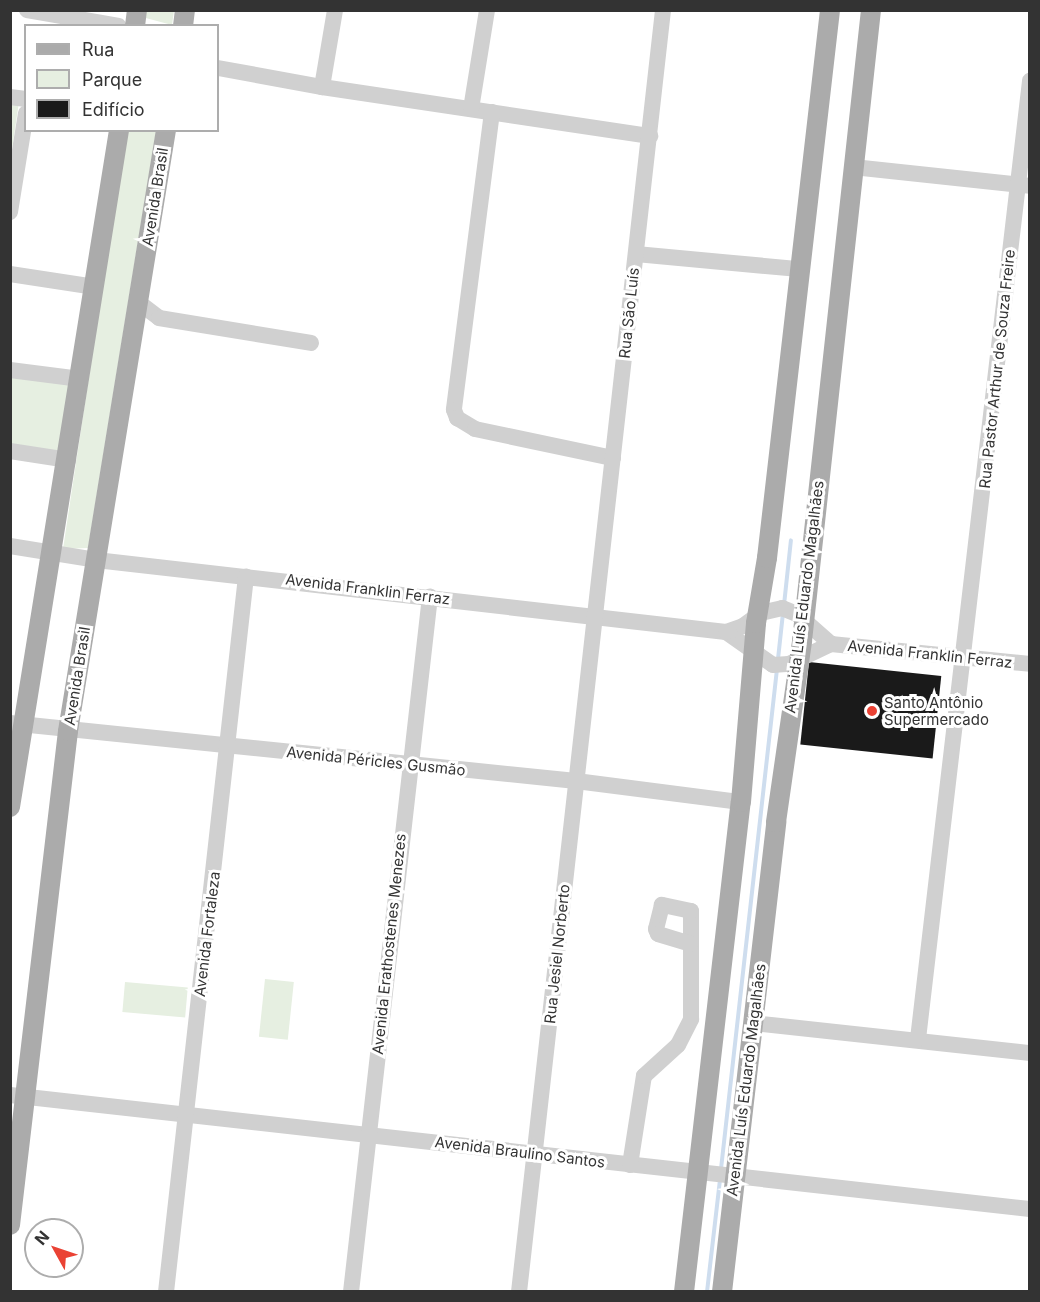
<!DOCTYPE html>
<html>
<head>
<meta charset="utf-8">
<style>
	body { margin:0 }
	#map { position:relative; width:1040px; height:1302px; overflow:hidden; background:#fff; font-family:Inter,sans-serif }
	div>[style] { position:absolute }
	[style*='--x'] { left:calc(var(--x)*1px); top:calc(var(--y)*1px); width:calc(var(--w)*1px); rotate:calc(var(--a)*1deg) }
	.green>* { inset:0; background:#e6efe1; transform-origin:0 0 }
	.stream>* { height:4px; margin:-2px; padding:0 2px; transform-origin:2px; border-radius:2px; background:#ceddee }
	.building>* { inset:0; background:#1a1a1a; transform-origin:0 0 }
	.minor>* { height:16px; margin:-8px; padding:0 8px; transform-origin:8px; border-radius:8px; background:#d0d0d0 }
	.major>* { height:20px; margin:-10px; padding:0 10px; transform-origin:10px; border-radius:10px; background:#ababab }
	.dots>* { width:16px; height:16px; translate:-50% -50%; box-sizing:border-box; border:3px solid #fff; border-radius:50% }
	span { translate:-50% -50%; white-space:nowrap; text-align:center; line-height:1.15; -webkit-text-stroke:6px #fff; paint-order:stroke }
	.street-label { font-size:15px; color:#333 }
	.poi-label { font-size:15px; color:#333 }
	.left { translate:0 -50%; text-align:left }
	.frame { position:absolute; inset:0; border:12px solid #333; pointer-events:none }
	.legend { position:absolute; left:24px; top:24px; width:195px; height:108px; box-sizing:border-box; background:#fff; border:2px solid #adadad; margin:0; padding:8px 10px; list-style:none; font-size:18px; color:#333 }
	.legend li { display:flex; align-items:center; gap:12px; height:30px }
	.legend b { width:30px; border:2px solid #adadad }
	.north { position:absolute; left:24px; top:1218px; width:60px; height:60px; box-sizing:border-box; background:#fff; border:2px solid #adadad; border-radius:50%; rotate:310deg; font-size:16px; font-weight:700; line-height:24px; text-align:center; color:#333 }
	.north::after { content:''; display:block; margin:auto; width:21px; height:27px; background:#ea4234; clip-path:polygon(50% 0,100% 100%,50% 72%,0 100%) }
</style>
</head>
<body>
<div id="map">
	<div class="green">
		<div style="clip-path:polygon(144px 11px,174px 11px,172px 25px,142px 17px)"></div>
		<div style="clip-path:polygon(11px 101px,19px 102px,11px 156px)"></div>
		<div style="clip-path:polygon(126px 131px,156px 131px,88px 548px,63px 549px)"></div>
		<div style="clip-path:polygon(11px 375px,71px 383px,61px 454px,11px 447px)"></div>
		<div style="left:265px;top:979px;width:29px;height:58px;rotate:6deg"></div>
		<div style="left:125px;top:982px;width:63px;height:30px;rotate:5deg"></div>
	</div>
	<div class="stream">
		<div style="--x:784;--y:605;--w:65;--a:-83.9"></div>
		<div style="--x:778;--y:659;--w:46;--a:-83.8"></div>
		<div style="--x:721;--y:1169;--w:503;--a:-83.61"></div>
		<div style="--x:707;--y:1292;--w:114;--a:-83.4"></div>
	</div>
	<div class="building">
		<div style="left:809px;top:662px;width:133px;height:83px;rotate:6deg"></div>
	</div>
	<div class="minor">
		<div style="--x:27;--y:10;--w:93;--a:9.9"></div>
		<div style="--x:218;--y:68;--w:106;--a:10.4"></div>
		<div style="--x:322;--y:87;--w:332;--a:8.5"></div>
		<div style="--x:322;--y:87;--w:78;--a:-80.4"></div>
		<div style="--x:10;--y:97;--w:16;--a:7"></div>
		<div style="--x:471;--y:109;--w:100;--a:-80.8"></div>
		<div style="--x:492;--y:112;--w:300;--a:97.3"></div>
		<div style="--x:454;--y:410;--w:9;--a:69"></div>
		<div style="--x:457;--y:418;--w:21;--a:31"></div>
		<div style="--x:475;--y:429;--w:141;--a:11.9"></div>
		<div style="--x:853;--y:167;--w:178;--a:6.1"></div>
		<div style="--x:10;--y:212;--w:100;--a:-80.8"></div>
		<div style="--x:636;--y:254;--w:164;--a:5.3"></div>
		<div style="--x:10;--y:274;--w:86;--a:8.7"></div>
		<div style="--x:138;--y:302;--w:26;--a:37"></div>
		<div style="--x:159;--y:318;--w:154;--a:9.3"></div>
		<div style="--x:10;--y:370;--w:71;--a:7.3"></div>
		<div style="--x:10;--y:451;--w:59;--a:8.8"></div>
		<div style="--x:10;--y:546;--w:87;--a:9.2"></div>
		<div style="--x:96;--y:560;--w:634;--a:6.52"></div>
		<div style="--x:726;--y:632;--w:57;--a:35.1"></div>
		<div style="--x:773;--y:665;--w:16;--a:-4"></div>
		<div style="--x:789;--y:664;--w:47;--a:-25.5"></div>
		<div style="--x:831;--y:644;--w:200;--a:5.7"></div>
		<div style="--x:726;--y:632;--w:18;--a:-19"></div>
		<div style="--x:743;--y:626;--w:22;--a:-36"></div>
		<div style="--x:761;--y:613;--w:22;--a:-13"></div>
		<div style="--x:782;--y:608;--w:16;--a:22"></div>
		<div style="--x:797;--y:614;--w:45;--a:41.4"></div>
		<div style="--x:10;--y:723;--w:569;--a:5.85"></div>
		<div style="--x:576;--y:781;--w:166;--a:7.3"></div>
		<div style="--x:753;--y:1023;--w:279;--a:6.2"></div>
		<div style="--x:918;--y:1039;--w:965;--a:-83.33"></div>
		<div style="--x:10;--y:1095;--w:1026;--a:6.38"></div>
		<div style="--x:630;--y:1165;--w:90;--a:-81.1"></div>
		<div style="--x:644;--y:1076;--w:46;--a:-42.4"></div>
		<div style="--x:678;--y:1045;--w:29;--a:-63"></div>
		<div style="--x:691;--y:1019;--w:108;--a:-90"></div>
		<div style="--x:691;--y:911;--w:30;--a:-168"></div>
		<div style="--x:662;--y:905;--w:25;--a:104"></div>
		<div style="--x:656;--y:929;--w:5;--a:68"></div>
		<div style="--x:658;--y:934;--w:34;--a:17"></div>
		<div style="--x:166;--y:1292;--w:720;--a:-83.62"></div>
		<div style="--x:351;--y:1292;--w:700;--a:-83.52"></div>
		<div style="--x:519;--y:1292;--w:1290;--a:-83.59"></div>
	</div>
	<div class="major">
		<div style="--x:135;--y:26;--w:16;--a:-83"></div>
		<div style="--x:183;--y:26;--w:16;--a:-83"></div>
		<div style="--x:10;--y:807;--w:686;--a:-80.85"></div>
		<div style="--x:10;--y:1225;--w:497;--a:-83.3"></div>
		<div style="--x:68;--y:731;--w:609;--a:-80.74"></div>
		<div style="--x:684;--y:1292;--w:493;--a:-83.4"></div>
		<div style="--x:741;--y:802;--w:180;--a:-85.2"></div>
		<div style="--x:756;--y:623;--w:66;--a:-80.4"></div>
		<div style="--x:767;--y:558;--w:552;--a:-83.44"></div>
		<div style="--x:722;--y:1292;--w:473;--a:-83.4"></div>
		<div style="--x:776;--y:822;--w:183;--a:-81.8"></div>
		<div style="--x:802;--y:641;--w:635;--a:-83.76"></div>
	</div>
	<div class="dots">
		<div style="left:872px;top:711px;background:#ea4234"></div>
	</div>
	<div class="street-label">
		<span style="left:155px;top:197px;rotate:-81deg">Avenida Brasil</span>
		<span style="left:629px;top:313px;rotate:-84deg">Rua São Luís</span>
		<span style="left:997px;top:369px;rotate:-84deg">Rua Pastor Arthur de Souza Freire</span>
		<span style="left:368px;top:589px;rotate:7deg">Avenida Franklin Ferraz</span>
		<span style="left:804px;top:597px;rotate:-83deg">Avenida Luís Eduardo Magalhães</span>
		<span style="left:930px;top:654px;rotate:6deg">Avenida Franklin Ferraz</span>
		<span style="left:77px;top:676px;rotate:-81deg">Avenida Brasil</span>
		<span style="left:376px;top:761px;rotate:6deg">Avenida Péricles Gusmão</span>
		<span style="left:207px;top:934px;rotate:-83deg">Avenida Fortaleza</span>
		<span style="left:389px;top:944px;rotate:-84deg">Avenida Erathostenes Menezes</span>
		<span style="left:557px;top:954px;rotate:-84deg">Rua Jesiel Norberto</span>
		<span style="left:746px;top:1080px;rotate:-83deg">Avenida Luís Eduardo Magalhães</span>
		<span style="left:520px;top:1152px;rotate:7deg">Avenida Braulino Santos</span>
	</div>
	<div class="poi-label">
		<span class="left" style="left:884px;top:711px">Santo Antônio<br>Supermercado</span>
	</div>
	<div class="frame"></div>
	<ul class="legend">
	<li><b style="height:8px;background:#ababab"></b>Rua</li>
	<li><b style="height:16px;background:#e6efe1"></b>Parque</li>
	<li><b style="height:16px;background:#1a1a1a"></b>Edifício</li>
	</ul>
	<div class="north">N</div>
</div>
</body>
</html>
